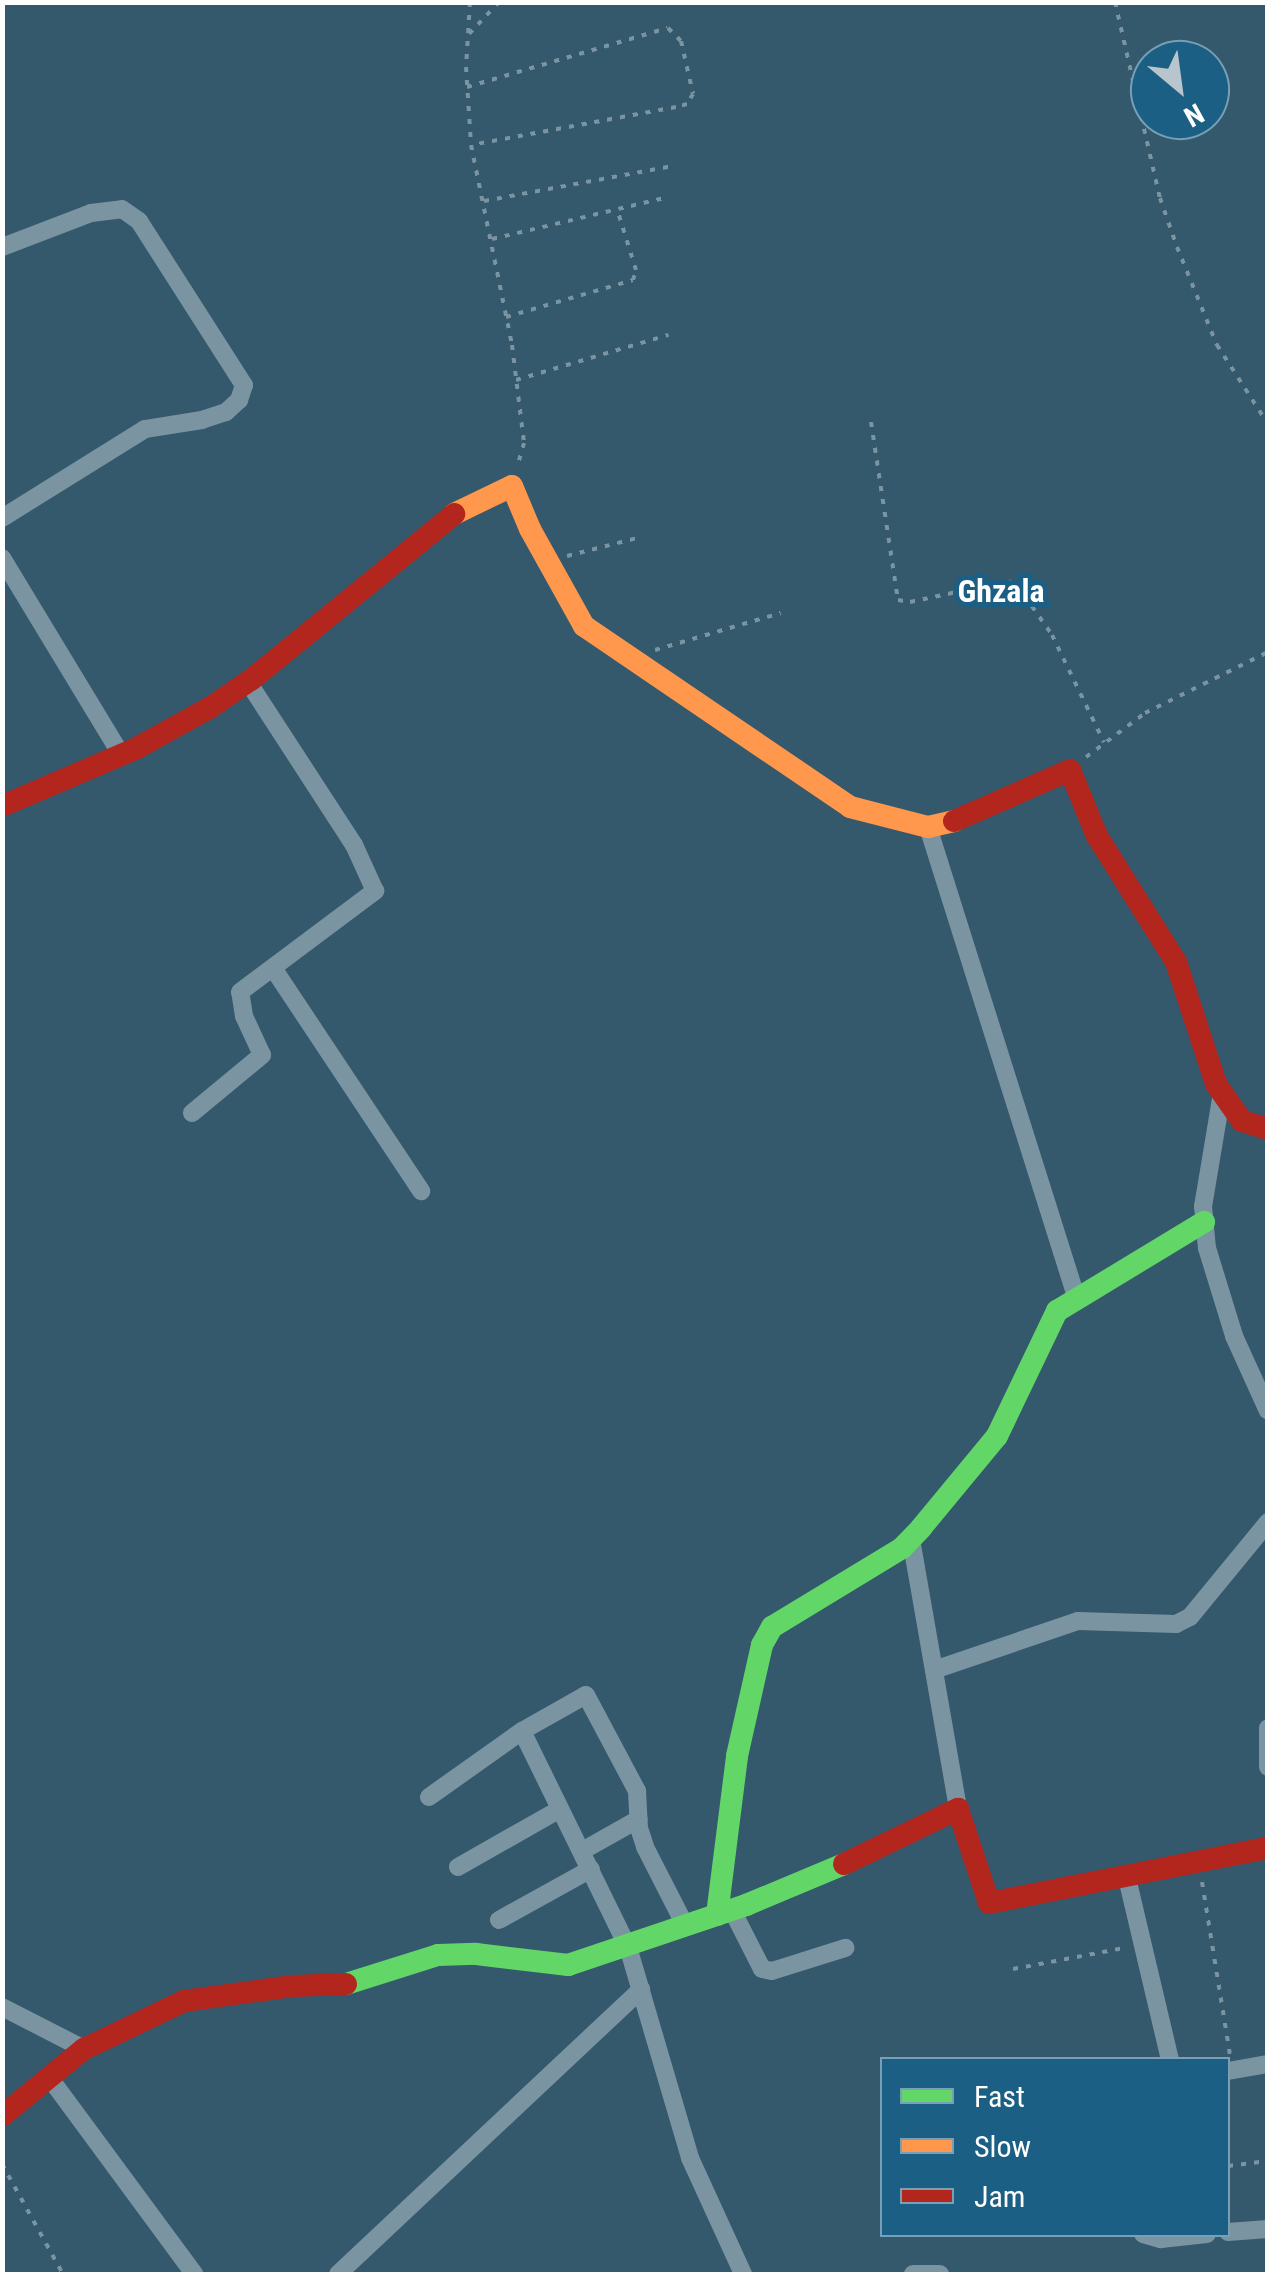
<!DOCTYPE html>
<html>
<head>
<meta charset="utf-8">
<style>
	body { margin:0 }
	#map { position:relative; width:1270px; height:2277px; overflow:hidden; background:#34586c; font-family:"Roboto Condensed",sans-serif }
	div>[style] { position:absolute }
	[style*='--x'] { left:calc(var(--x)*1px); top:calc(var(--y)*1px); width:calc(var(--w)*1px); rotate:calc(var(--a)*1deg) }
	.path>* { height:4px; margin-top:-2px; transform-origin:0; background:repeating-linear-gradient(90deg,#7a94a2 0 5px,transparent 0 13px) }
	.street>* { height:18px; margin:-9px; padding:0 9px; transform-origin:9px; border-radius:9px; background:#7a94a2 }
	.fast>* { height:22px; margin:-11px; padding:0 11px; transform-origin:11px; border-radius:11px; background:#63d668 }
	.slow>* { height:22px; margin:-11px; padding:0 11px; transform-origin:11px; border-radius:11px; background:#ff974d }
	.jam>* { height:22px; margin:-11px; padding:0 11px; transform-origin:11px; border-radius:11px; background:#b3261e }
	span { translate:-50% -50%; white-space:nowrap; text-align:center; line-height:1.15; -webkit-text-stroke:10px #1c5f84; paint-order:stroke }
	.quarter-label { font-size:32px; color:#fff; font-weight:700 }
	.frame { position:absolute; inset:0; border:5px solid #fff; pointer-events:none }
	.legend { position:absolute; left:880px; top:2057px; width:350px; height:180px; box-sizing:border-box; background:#1c5f84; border:2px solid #779fb5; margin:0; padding:12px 18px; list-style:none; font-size:30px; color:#fff }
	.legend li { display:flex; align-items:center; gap:20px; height:50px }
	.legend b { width:50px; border:2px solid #779fb5 }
	.north { position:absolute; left:1130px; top:40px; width:100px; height:100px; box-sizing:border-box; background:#1c5f84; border:2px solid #779fb5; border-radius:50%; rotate:151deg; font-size:28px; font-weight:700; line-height:40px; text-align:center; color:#fff }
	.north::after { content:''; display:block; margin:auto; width:35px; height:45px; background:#b8c5cc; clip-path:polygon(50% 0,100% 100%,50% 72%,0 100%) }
</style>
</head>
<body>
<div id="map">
	<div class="path">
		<div style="--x:470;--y:2;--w:65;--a:93.5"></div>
		<div style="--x:466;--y:67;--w:78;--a:86.3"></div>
		<div style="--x:471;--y:145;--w:204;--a:78.4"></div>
		<div style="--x:512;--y:345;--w:99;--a:83"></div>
		<div style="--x:524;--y:443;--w:25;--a:106"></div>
		<div style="--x:1115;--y:2;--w:201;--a:77.1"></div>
		<div style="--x:1160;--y:198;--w:52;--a:70.9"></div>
		<div style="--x:1177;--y:247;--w:106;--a:67.8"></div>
		<div style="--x:1217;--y:345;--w:94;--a:57.2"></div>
		<div style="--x:469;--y:34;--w:44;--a:-46.8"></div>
		<div style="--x:467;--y:87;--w:209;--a:-16.4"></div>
		<div style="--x:668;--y:28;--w:18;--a:45"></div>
		<div style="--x:681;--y:41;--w:54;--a:77.2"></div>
		<div style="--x:693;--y:94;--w:12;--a:121"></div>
		<div style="--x:687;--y:104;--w:11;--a:165"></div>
		<div style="--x:676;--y:107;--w:208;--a:169.5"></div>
		<div style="--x:484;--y:201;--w:192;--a:-10.5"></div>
		<div style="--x:492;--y:239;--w:177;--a:-13.4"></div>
		<div style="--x:506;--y:317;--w:132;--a:-16.2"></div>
		<div style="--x:633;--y:280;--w:10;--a:-73"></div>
		<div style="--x:636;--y:270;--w:64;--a:-107.3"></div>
		<div style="--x:516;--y:380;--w:159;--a:-16.5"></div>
		<div style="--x:871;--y:422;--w:180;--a:81.4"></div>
		<div style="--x:898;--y:600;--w:12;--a:9"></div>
		<div style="--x:910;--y:602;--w:100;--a:-12.1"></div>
		<div style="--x:1008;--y:581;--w:10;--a:24"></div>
		<div style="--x:1017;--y:585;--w:61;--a:55"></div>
		<div style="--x:1052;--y:635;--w:119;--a:64.1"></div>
		<div style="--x:567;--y:556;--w:76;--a:-14.4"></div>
		<div style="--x:655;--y:650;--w:131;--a:-16.4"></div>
		<div style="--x:1086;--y:757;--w:74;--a:-36.7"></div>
		<div style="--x:1145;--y:713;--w:137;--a:-26.4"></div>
		<div style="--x:1202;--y:1882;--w:175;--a:80.8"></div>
		<div style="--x:1013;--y:1969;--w:113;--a:-10.7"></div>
		<div style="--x:2;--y:2164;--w:126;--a:61"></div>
		<div style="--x:1228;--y:2166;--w:40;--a:-7.1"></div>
	</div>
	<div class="street">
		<div style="--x:2;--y:247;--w:95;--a:-20.9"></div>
		<div style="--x:91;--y:213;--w:31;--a:-7"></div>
		<div style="--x:122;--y:209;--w:21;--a:35"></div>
		<div style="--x:139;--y:221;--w:195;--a:57.4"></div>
		<div style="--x:244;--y:385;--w:16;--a:108"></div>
		<div style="--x:239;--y:400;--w:18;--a:137"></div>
		<div style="--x:226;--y:412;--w:25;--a:162"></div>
		<div style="--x:202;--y:420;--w:58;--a:171"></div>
		<div style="--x:145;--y:429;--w:168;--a:148.1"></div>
		<div style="--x:2;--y:558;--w:232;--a:58.8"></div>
		<div style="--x:928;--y:827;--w:491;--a:72.5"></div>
		<div style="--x:273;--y:968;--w:268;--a:56.4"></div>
		<div style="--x:1222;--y:1093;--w:115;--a:99.5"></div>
		<div style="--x:1203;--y:1206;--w:42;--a:84.6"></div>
		<div style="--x:1207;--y:1248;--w:92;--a:72.9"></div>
		<div style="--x:1234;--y:1336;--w:82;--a:65.6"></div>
		<div style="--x:192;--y:1113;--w:91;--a:-39.6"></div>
		<div style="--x:262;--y:1055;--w:43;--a:-114.8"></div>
		<div style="--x:244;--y:1016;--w:24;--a:-99"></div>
		<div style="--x:240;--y:992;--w:169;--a:-36.8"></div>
		<div style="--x:375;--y:891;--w:51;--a:-114.5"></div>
		<div style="--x:354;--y:845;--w:194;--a:-123"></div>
		<div style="--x:911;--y:1539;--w:274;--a:80.1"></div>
		<div style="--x:934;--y:1670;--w:152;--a:-18.8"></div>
		<div style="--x:1078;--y:1621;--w:98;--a:1.8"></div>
		<div style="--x:1176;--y:1624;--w:16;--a:-27"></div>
		<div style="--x:1190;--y:1617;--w:123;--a:-50.6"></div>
		<div style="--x:1268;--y:1728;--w:39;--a:90"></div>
		<div style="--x:522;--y:1731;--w:241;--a:63.9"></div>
		<div style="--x:628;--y:1947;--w:220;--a:73.6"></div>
		<div style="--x:690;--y:2158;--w:128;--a:65.4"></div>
		<div style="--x:429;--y:1797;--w:114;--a:-35.4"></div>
		<div style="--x:522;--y:1731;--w:73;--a:-29.4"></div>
		<div style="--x:586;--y:1695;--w:109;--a:62"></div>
		<div style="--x:637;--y:1791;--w:37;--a:87"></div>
		<div style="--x:639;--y:1828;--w:20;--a:72"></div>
		<div style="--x:645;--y:1847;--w:88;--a:62.9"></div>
		<div style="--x:582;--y:1851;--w:65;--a:-29.3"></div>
		<div style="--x:458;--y:1867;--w:117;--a:-29.6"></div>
		<div style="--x:1127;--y:1878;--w:187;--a:76.7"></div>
		<div style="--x:732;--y:1910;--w:66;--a:63"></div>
		<div style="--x:762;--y:1969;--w:10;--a:11"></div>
		<div style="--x:772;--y:1971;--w:77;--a:-17.5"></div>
		<div style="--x:499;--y:1920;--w:105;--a:-29"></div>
		<div style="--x:2;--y:2007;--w:92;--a:27.1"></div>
		<div style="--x:1228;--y:2071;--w:41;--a:-9.9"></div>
		<div style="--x:49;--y:2077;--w:245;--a:53.6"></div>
		<div style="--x:1228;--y:2232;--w:40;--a:-4.3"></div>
		<div style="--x:1143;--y:2234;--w:19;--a:16"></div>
		<div style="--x:1161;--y:2239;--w:46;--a:-6.2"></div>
		<div style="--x:338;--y:2274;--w:416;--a:-43.2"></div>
		<div style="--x:913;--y:2274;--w:27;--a:0"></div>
	</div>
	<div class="fast">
		<div style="--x:717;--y:1915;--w:160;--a:-82.8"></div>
		<div style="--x:737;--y:1756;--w:114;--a:-77.3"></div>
		<div style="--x:762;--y:1645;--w:21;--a:-61"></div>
		<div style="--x:772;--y:1627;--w:152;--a:-31.3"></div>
		<div style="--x:902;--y:1548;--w:28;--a:-46"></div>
		<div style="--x:921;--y:1528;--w:119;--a:-50.4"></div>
		<div style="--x:997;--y:1436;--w:139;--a:-64.4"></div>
		<div style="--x:1057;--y:1311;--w:172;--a:-31.2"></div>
		<div style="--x:346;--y:1984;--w:96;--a:-17.5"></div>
		<div style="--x:438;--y:1955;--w:38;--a:-2"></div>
		<div style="--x:476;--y:1954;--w:93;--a:6.8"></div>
		<div style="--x:568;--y:1965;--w:188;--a:-18.6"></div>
		<div style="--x:746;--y:1905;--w:106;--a:-22.7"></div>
	</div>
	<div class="slow">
		<div style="--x:454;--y:514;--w:64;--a:-25.8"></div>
		<div style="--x:512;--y:486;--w:47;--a:67.3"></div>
		<div style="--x:530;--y:529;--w:111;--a:60.9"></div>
		<div style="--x:584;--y:626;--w:322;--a:34.2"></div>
		<div style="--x:850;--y:807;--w:81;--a:14.4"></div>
		<div style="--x:928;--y:827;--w:27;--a:-13"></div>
	</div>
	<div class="jam">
		<div style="--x:2;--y:806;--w:145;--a:-23.2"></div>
		<div style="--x:135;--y:749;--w:87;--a:-28.9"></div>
		<div style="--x:211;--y:707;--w:50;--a:-34.3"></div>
		<div style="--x:252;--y:679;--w:261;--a:-39.2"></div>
		<div style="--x:954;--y:821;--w:127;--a:-23.7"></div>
		<div style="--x:1070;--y:770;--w:71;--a:67.8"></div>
		<div style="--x:1097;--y:836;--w:149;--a:57.9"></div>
		<div style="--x:1176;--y:962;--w:128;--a:71.8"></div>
		<div style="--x:1216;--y:1084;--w:45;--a:54.9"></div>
		<div style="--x:1242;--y:1121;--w:27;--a:17"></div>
		<div style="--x:844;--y:1864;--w:127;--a:-25.8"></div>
		<div style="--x:958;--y:1809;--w:99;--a:71.7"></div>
		<div style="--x:989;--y:1903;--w:284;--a:-11.2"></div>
		<div style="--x:2;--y:2116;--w:106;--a:-39.3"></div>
		<div style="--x:84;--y:2049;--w:111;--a:-25.6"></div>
		<div style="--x:184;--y:2001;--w:109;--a:-7.9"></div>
		<div style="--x:292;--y:1986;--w:54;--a:-2.1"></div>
	</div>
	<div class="quarter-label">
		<span style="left:1001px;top:591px">Ghzala</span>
	</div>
	<div class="frame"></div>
	<ul class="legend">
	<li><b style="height:12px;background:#63d668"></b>Fast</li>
	<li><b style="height:12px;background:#ff974d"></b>Slow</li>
	<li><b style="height:12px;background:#b3261e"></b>Jam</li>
	</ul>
	<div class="north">N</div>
</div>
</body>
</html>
